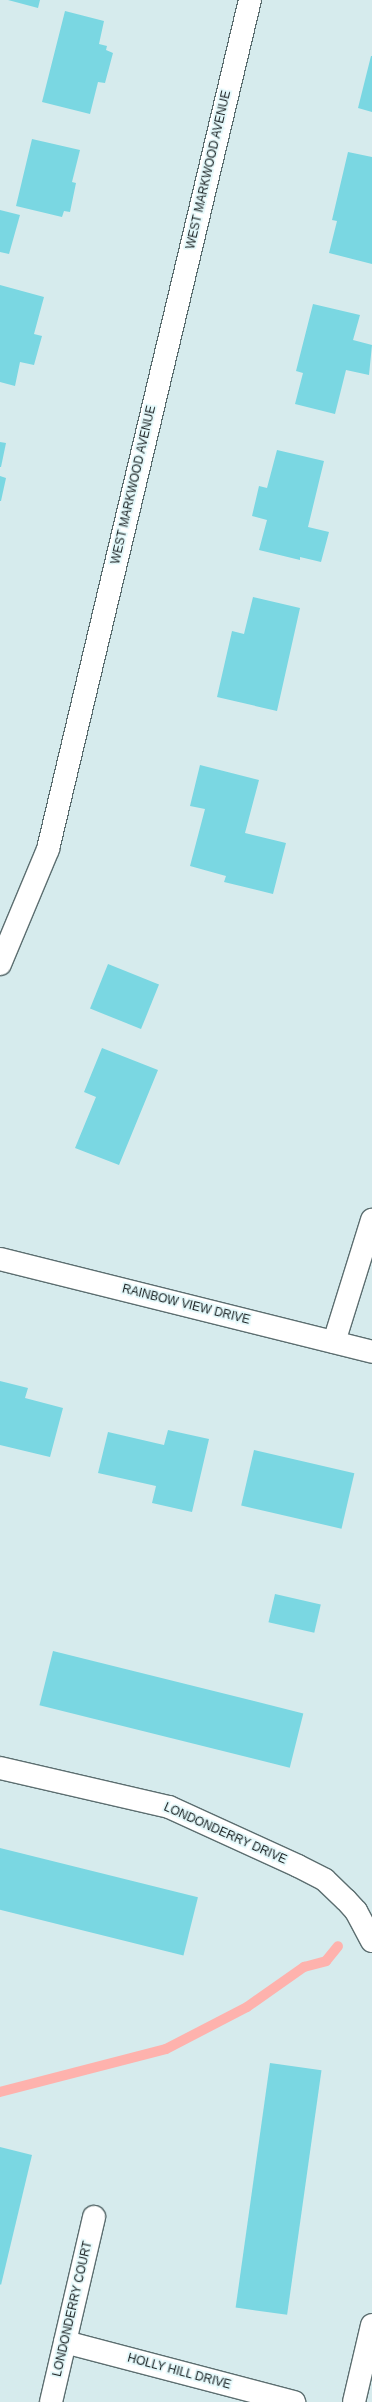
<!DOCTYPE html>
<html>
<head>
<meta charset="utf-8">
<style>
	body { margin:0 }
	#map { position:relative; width:372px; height:2402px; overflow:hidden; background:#d6ebed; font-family:Helvetica,sans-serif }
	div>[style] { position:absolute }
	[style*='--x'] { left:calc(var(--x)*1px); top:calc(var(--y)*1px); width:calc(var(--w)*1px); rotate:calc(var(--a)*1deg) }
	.stream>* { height:10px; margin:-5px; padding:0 5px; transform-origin:5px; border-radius:5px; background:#feb2ad }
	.building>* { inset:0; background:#7ad7e2; transform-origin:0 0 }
	.roads { filter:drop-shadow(1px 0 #5c6e70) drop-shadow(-1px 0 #5c6e70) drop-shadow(0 1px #5c6e70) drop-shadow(0 -1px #5c6e70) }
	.street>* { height:22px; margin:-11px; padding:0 11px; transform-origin:11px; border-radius:11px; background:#fff }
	span { translate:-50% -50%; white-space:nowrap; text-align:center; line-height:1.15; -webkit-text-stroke:3.5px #e3f8fa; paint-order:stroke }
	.street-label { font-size:12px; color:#1a2122 }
</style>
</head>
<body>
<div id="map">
	<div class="stream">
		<div style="--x:0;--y:2092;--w:171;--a:-14.5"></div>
		<div style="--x:166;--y:2049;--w:91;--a:-27.4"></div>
		<div style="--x:247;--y:2007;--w:70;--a:-35.1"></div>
		<div style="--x:304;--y:1967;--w:23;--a:-15"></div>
		<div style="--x:326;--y:1961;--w:19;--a:-51"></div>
	</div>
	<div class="building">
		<div style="clip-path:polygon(8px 0,40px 0,38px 8px)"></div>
		<div style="clip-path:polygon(65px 11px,104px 21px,99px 44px,107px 46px,106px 50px,113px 53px,105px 83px,98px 82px,90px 114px,42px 102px)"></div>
		<div style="clip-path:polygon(371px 56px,372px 56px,372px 112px,358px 108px)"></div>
		<div style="clip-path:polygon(32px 139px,80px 150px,72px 182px,76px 183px,70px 212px,64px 211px,62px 217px,16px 206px)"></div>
		<div style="clip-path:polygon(348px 152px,372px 157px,372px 264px,329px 253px,337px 221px,332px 220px)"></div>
		<div style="clip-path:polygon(0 210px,20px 215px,9px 254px,0 252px)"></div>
		<div style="clip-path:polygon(0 285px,44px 297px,34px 334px,42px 336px,34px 365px,20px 362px,15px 386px,0 382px)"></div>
		<div style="clip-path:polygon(313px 304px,360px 315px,353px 340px,372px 345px,369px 375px,346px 370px,335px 414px,295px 404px,303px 373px,296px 371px)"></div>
		<div style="clip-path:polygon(0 442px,6px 443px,1px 467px,0 467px)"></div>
		<div style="clip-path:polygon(277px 450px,324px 461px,308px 527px,329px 532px,321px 562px,300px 557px,300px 560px,259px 550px,267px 520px,252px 516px,259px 486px,267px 488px)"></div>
		<div style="clip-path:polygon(0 476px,6px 478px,1px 501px,0 501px)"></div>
		<div style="clip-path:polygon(253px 597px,300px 608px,277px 711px,217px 697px,232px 631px,244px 634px)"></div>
		<div style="clip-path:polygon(200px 765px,259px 780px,245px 833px,286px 843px,273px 894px,224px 882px,226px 876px,190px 866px,205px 809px,190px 806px)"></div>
		<div style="left:108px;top:964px;width:55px;height:48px;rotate:22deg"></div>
		<div style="clip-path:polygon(102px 1048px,158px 1070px,119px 1165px,75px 1148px,96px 1097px,84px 1092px)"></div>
		<div style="clip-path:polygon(0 1381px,28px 1388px,25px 1398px,63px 1408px,50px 1457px,0 1445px)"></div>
		<div style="clip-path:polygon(168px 1430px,209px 1439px,192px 1512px,152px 1503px,156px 1486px,98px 1473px,108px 1432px,164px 1445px)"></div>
		<div style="left:254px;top:1450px;width:103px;height:57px;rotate:13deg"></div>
		<div style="left:275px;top:1594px;width:47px;height:29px;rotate:13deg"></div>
		<div style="left:53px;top:1651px;width:258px;height:56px;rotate:14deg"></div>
		<div style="left:0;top:1848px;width:204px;height:60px;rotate:14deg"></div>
		<div style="left:270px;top:2063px;width:52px;height:247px;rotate:8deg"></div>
		<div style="clip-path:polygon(0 2147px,32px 2155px,1px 2285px,0 2284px)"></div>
	</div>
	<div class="roads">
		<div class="street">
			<div style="--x:0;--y:964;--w:125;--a:-67.3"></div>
			<div style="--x:48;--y:849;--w:873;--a:-76.62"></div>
			<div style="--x:0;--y:1259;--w:383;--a:14"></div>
			<div style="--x:334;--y:1342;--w:128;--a:-72.7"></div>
			<div style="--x:0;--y:1768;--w:173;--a:13"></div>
			<div style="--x:169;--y:1807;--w:142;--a:24.6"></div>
			<div style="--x:298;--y:1866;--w:30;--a:27"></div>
			<div style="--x:325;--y:1880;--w:29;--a:44"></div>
			<div style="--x:346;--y:1900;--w:15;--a:48"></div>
			<div style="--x:356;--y:1911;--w:34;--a:62"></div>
			<div style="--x:65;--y:2342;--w:237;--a:14.7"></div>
			<div style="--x:51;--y:2402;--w:190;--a:-76.9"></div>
			<div style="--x:354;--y:2402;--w:79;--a:-76.8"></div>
		</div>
	</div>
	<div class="street-label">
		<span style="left:209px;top:170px;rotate:-77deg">WEST MARKWOOD AVENUE</span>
		<span style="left:134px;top:485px;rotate:-77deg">WEST MARKWOOD AVENUE</span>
		<span style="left:186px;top:1305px;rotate:14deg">RAINBOW VIEW DRIVE</span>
		<span style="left:225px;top:1834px;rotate:24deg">LONDONDERRY DRIVE</span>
		<span style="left:73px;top:2309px;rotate:-77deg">LONDONDERRY COURT</span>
		<span style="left:179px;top:2372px;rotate:15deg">HOLLY HILL DRIVE</span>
	</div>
</div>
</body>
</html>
